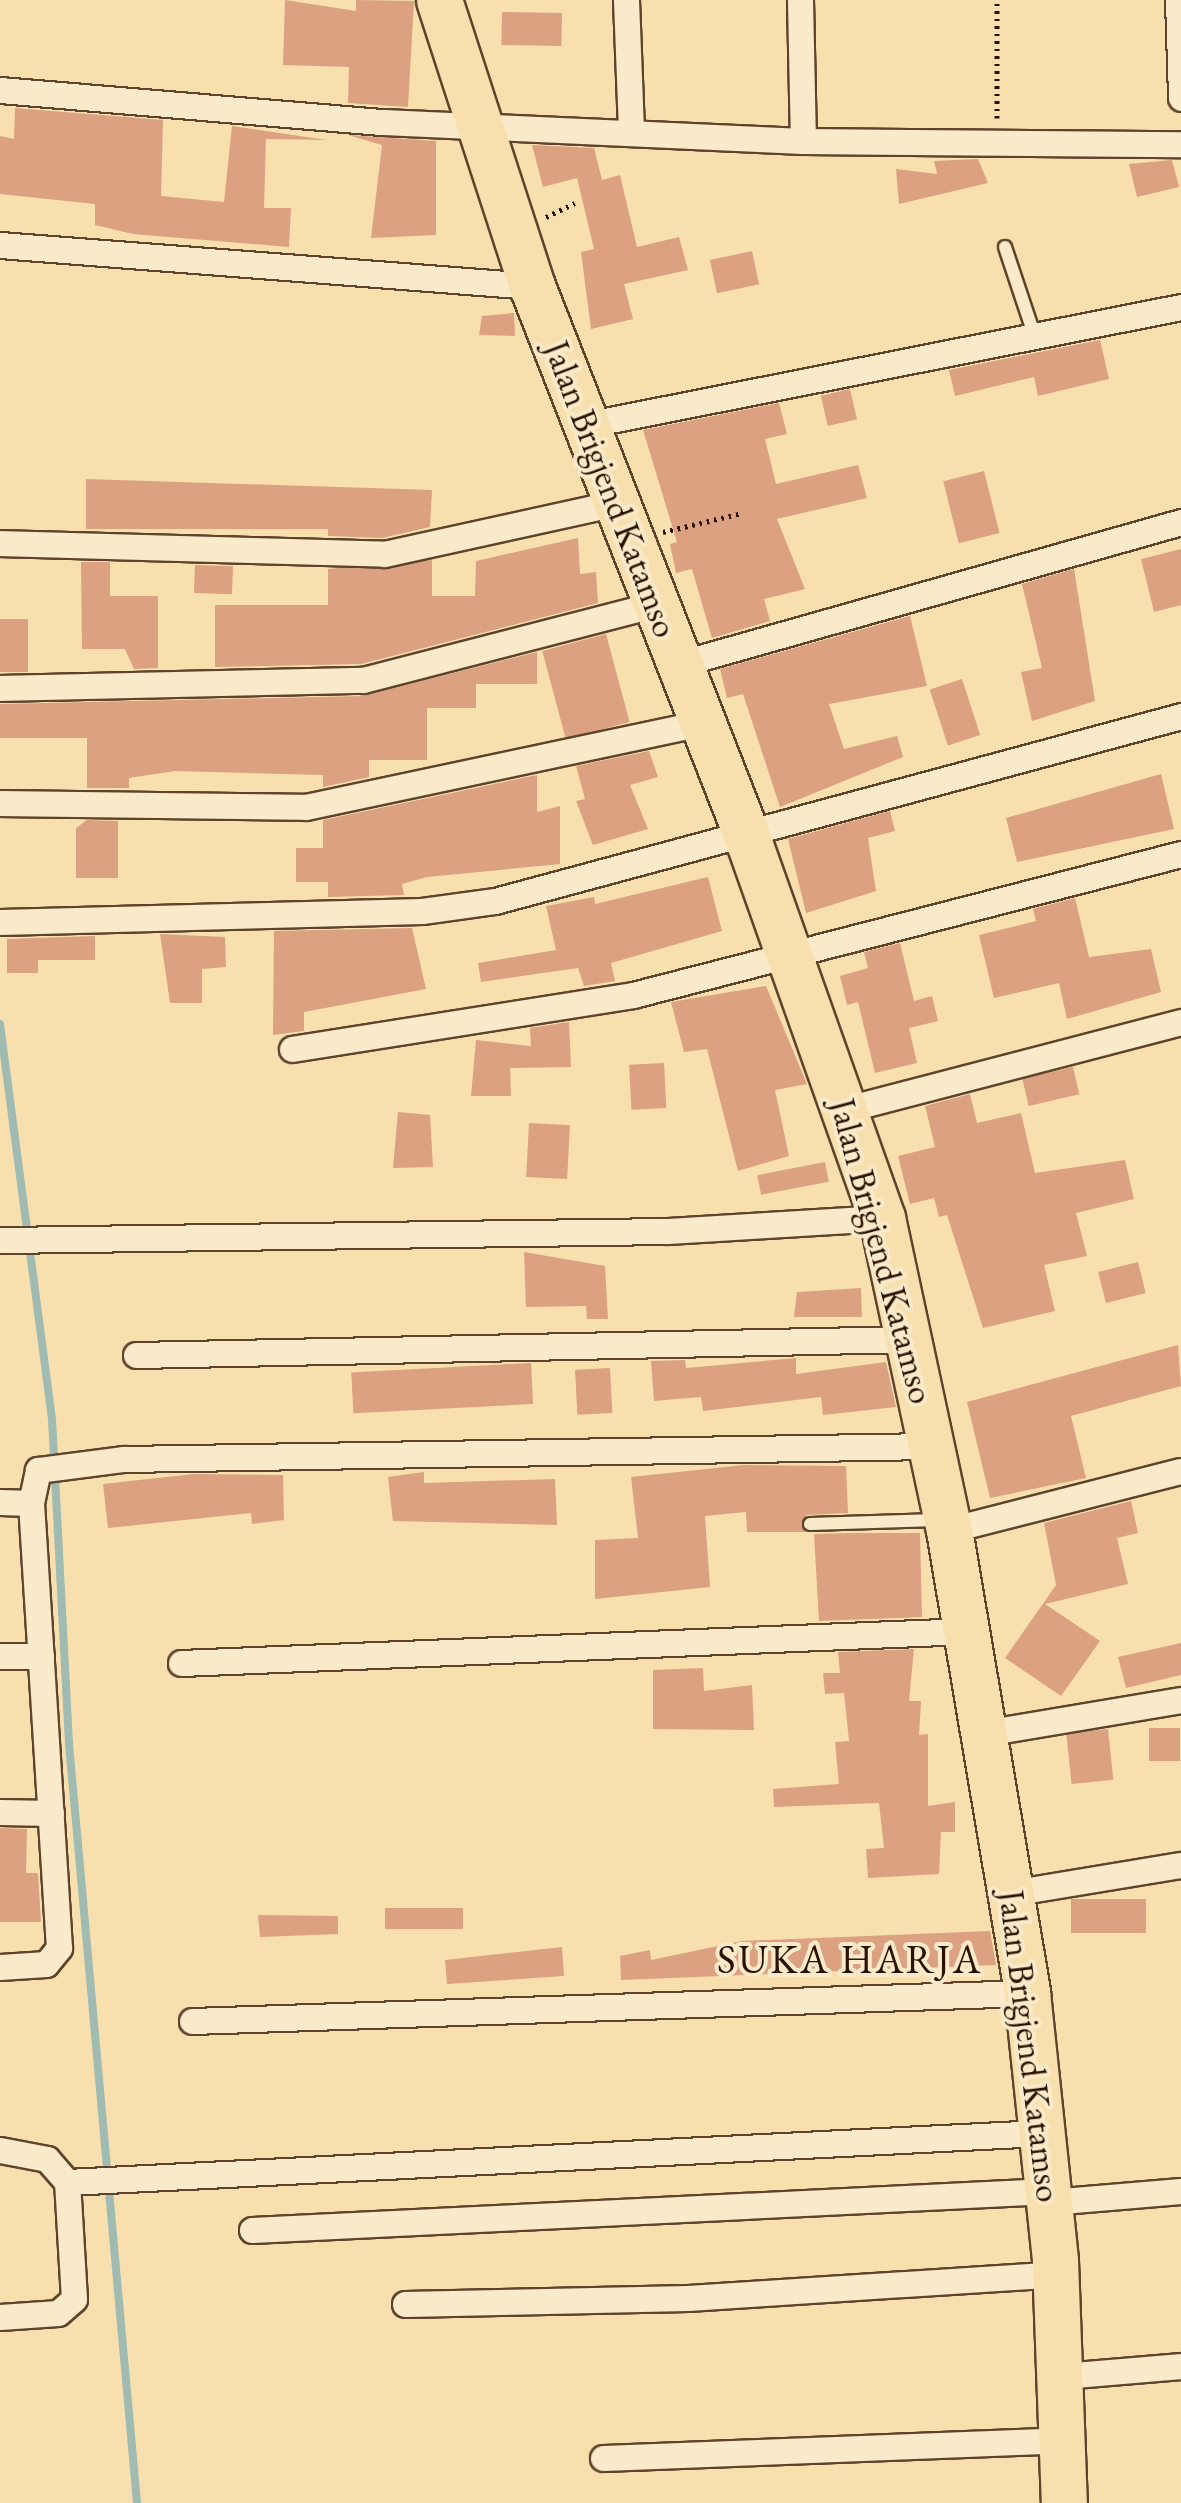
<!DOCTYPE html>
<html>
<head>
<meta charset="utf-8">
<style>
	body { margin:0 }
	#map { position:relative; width:1181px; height:2503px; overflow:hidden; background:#f8dfae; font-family:"EB Garamond",serif }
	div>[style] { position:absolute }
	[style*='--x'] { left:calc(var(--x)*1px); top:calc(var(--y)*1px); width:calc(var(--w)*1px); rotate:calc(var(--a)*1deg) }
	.stream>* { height:8px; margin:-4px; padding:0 4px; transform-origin:4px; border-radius:4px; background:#9fbbb2 }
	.building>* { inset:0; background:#dca181; transform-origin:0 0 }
	.path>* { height:5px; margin-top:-2.5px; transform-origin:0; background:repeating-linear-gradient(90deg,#2a1100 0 2.5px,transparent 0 7.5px) }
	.roads { filter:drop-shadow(2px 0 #5e442c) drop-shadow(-2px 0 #5e442c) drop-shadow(0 2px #5e442c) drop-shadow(0 -2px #5e442c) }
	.lane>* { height:12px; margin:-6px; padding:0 6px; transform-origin:6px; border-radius:6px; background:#faeaca }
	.street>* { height:25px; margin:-12.5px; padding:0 12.5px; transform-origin:12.5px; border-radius:12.5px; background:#faeaca }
	.highway>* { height:45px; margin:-22.5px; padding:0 22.5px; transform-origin:22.5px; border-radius:22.5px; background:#f8dfae }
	span { translate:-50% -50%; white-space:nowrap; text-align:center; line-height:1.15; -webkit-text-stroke:8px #faeaca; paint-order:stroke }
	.street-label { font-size:35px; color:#2a1100 }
	.quarter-label { font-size:40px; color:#2a1100; letter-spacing:2.5px }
</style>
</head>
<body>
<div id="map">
	<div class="stream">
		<div style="--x:0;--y:1024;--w:398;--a:82.5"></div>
		<div style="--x:52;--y:1419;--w:325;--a:87"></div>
		<div style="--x:69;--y:1744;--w:762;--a:84.88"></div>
	</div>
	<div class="building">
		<div style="clip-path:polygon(285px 0,356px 11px,356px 0,414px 1px,408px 107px,348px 103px,349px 67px,283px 65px)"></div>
		<div style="left:502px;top:12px;width:60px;height:33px;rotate:1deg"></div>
		<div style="clip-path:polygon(15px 108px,163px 120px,161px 196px,224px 202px,232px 126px,327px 140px,266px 139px,264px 208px,291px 208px,289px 247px,133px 234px,95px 225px,95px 204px,0 194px,0 136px,14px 139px)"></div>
		<div style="clip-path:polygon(348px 135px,436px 141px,436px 235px,371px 238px,382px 145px)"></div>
		<div style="clip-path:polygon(532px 145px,594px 148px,602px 180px,620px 175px,637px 247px,679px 237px,688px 270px,624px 284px,633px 319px,591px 329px,581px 252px,594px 249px,577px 178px,543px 187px)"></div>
		<div style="clip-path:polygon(978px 159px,988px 183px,899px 204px,896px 169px,937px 174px,934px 161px)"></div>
		<div style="clip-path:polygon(1172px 160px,1179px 187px,1137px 197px,1129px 164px)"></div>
		<div style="left:752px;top:251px;width:34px;height:43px;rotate:78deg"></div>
		<div style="clip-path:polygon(482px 316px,514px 313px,515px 336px,479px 335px)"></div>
		<div style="clip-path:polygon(1100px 340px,1109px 379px,1038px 396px,1034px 377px,955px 396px,949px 370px)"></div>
		<div style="left:850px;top:389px;width:31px;height:30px;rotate:77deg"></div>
		<div style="clip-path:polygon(779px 403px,787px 434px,765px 439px,776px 484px,858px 465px,867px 498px,777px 519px,805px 589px,764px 599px,770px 621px,712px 638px,692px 569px,676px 573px,670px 544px,677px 542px,643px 430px)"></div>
		<div style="left:984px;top:471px;width:64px;height:42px;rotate:76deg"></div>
		<div style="clip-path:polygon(86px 479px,432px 490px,430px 527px,382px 538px,328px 536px,328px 529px,86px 529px)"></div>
		<div style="clip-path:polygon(578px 538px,580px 574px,596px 572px,598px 603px,361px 664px,215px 667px,215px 605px,328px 605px,328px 569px,432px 560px,432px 596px,475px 596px,476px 561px)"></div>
		<div style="clip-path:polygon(1181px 549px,1181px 605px,1154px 612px,1141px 559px)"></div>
		<div style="clip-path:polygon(81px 562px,110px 562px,110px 596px,158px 596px,158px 668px,134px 669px,125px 649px,82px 649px)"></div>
		<div style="left:195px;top:565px;width:38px;height:28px;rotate:2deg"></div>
		<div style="clip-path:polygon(1074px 569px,1095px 701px,1032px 721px,1021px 672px,1042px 668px,1022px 584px)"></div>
		<div style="clip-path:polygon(910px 616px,927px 686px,829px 704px,844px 749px,897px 736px,903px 757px,780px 807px,743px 694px,727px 698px,720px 669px)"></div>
		<div style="left:0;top:619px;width:28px;height:53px"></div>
		<div style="left:606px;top:634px;width:91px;height:66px;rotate:75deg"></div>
		<div style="clip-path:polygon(537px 652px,537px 684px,476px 684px,476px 708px,427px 708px,427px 760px,369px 760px,369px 777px,323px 787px,323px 775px,175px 771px,129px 778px,129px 788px,87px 788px,87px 738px,0 738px,0 704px,363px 696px)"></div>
		<div style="left:962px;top:679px;width:59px;height:34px;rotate:72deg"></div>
		<div style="clip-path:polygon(649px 751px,658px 777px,630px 785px,648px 829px,593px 845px,576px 801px,585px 799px,576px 766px)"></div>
		<div style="clip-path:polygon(1161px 774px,1174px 829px,1017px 862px,1006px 818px)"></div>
		<div style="clip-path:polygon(537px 775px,537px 812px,560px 806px,560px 864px,427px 877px,402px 884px,404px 895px,328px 897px,328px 882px,296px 882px,296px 848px,323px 848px,323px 820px)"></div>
		<div style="clip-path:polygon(890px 811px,895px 831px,868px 838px,876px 891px,806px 913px,788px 839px)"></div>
		<div style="clip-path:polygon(87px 820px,118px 821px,118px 878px,76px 878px,76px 828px)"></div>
		<div style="clip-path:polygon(708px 877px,722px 931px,611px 963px,615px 981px,584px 986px,578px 968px,481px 982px,478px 963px,556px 950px,546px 906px,594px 897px,595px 904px)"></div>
		<div style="clip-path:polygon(1075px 898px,1089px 957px,1151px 949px,1161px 992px,1067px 1019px,1059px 983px,994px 998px,979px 935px,1036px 921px,1033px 909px)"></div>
		<div style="clip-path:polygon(412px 928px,426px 989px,304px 1012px,304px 1031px,273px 1035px,274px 931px)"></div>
		<div style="clip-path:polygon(160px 934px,225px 937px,226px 967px,202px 969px,202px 1003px,170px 1003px)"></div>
		<div style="clip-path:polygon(95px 936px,95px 960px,38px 960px,38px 973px,7px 973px,7px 939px)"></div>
		<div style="clip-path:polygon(900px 943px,914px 1001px,932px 996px,938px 1021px,909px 1028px,917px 1063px,875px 1073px,858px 1002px,847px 1005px,840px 976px,868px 968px,864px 952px)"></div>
		<div style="clip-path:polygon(766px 986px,807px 1084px,775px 1090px,789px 1156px,738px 1171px,707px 1049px,684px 1052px,671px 1002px)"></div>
		<div style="clip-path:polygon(569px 1022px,571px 1067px,510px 1068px,511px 1096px,471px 1096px,476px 1040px,531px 1046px,530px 1028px)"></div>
		<div style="left:664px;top:1063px;width:45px;height:35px;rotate:87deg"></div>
		<div style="left:1073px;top:1067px;width:28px;height:52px;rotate:77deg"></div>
		<div style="clip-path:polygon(970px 1094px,977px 1123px,1021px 1113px,1035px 1173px,1125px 1160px,1134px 1199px,1076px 1213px,1087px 1256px,1044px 1265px,1055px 1311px,983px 1328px,947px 1215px,939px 1217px,934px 1198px,910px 1204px,898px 1156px,935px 1147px,925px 1106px)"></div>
		<div style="clip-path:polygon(398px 1112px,430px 1115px,433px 1167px,393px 1168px)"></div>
		<div style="left:529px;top:1123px;width:41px;height:54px;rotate:3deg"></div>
		<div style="left:825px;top:1162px;width:20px;height:69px;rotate:79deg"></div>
		<div style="clip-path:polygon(524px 1252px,605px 1266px,608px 1319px,587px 1319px,586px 1306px,526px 1307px)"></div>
		<div style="left:1138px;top:1262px;width:32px;height:41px;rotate:76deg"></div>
		<div style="clip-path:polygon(861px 1288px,862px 1317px,794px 1317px,797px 1292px)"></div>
		<div style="clip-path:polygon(1178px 1345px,1181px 1386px,1071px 1416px,1086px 1478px,990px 1498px,967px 1402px)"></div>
		<div style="clip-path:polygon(796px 1358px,796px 1374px,886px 1362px,896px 1407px,823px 1415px,821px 1397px,703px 1411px,701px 1397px,654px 1401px,651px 1361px,685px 1360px,686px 1368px)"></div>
		<div style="left:531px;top:1363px;width:41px;height:180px;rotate:87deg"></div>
		<div style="left:610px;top:1368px;width:45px;height:35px;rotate:87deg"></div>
		<div style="clip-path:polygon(744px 1465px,846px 1466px,848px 1513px,806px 1515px,805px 1532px,747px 1532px,746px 1512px,705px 1516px,710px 1587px,595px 1599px,595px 1540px,638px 1538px,631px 1477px)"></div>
		<div style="clip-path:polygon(424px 1472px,424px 1483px,555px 1479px,557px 1525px,393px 1521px,388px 1477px)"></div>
		<div style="clip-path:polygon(194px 1474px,283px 1475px,284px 1520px,252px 1524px,251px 1513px,108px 1528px,103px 1484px)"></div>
		<div style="clip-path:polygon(1131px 1501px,1138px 1533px,1117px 1538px,1128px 1584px,1045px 1604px,1100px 1641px,1061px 1696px,1005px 1658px,1056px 1585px,1044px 1523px)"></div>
		<div style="clip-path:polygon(849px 1533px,920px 1533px,922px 1617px,819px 1621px,814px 1534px)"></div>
		<div style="clip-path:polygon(1181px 1643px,1181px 1675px,1126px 1688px,1118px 1657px)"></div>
		<div style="clip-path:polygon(914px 1649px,909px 1701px,921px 1701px,919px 1735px,928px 1734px,928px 1806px,955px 1802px,955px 1832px,941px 1832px,939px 1874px,868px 1878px,866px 1849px,884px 1848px,879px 1803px,774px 1807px,773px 1789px,839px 1784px,835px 1742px,849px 1741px,844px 1693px,825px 1694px,823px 1673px,840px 1673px,838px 1652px)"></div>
		<div style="clip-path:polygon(703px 1668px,704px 1691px,752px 1685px,754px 1730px,653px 1729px,653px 1670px)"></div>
		<div style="left:1180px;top:1728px;width:33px;height:31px;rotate:90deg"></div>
		<div style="left:1108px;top:1729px;width:51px;height:42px;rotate:84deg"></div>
		<div style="clip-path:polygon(0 1828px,27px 1829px,26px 1873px,38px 1873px,41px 1922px,0 1922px)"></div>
		<div style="left:1146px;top:1899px;width:34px;height:75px;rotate:90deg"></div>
		<div style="left:385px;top:1908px;width:78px;height:21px"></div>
		<div style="clip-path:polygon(258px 1915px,338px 1916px,338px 1934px,260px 1937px)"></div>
		<div style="clip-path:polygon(990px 1931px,996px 1965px,621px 1980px,620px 1956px,650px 1950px,651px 1960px,742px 1941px)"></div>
		<div style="clip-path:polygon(562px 1947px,564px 1976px,447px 1984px,445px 1960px)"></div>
	</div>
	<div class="path">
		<div style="--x:997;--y:118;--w:118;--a:-90"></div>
		<div style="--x:546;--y:217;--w:32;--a:-26"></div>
		<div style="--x:663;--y:532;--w:81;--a:-13.5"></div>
	</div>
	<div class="roads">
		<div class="lane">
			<div style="--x:1005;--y:247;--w:92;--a:71.6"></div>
			<div style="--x:810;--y:1524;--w:127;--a:-1.8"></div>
		</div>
		<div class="street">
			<div style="--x:626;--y:0;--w:130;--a:87.8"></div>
			<div style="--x:800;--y:0;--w:141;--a:88.8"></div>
			<div style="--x:1178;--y:0;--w:98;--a:88.2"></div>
			<div style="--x:0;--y:90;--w:384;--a:4.8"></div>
			<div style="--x:383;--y:122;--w:420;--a:2.6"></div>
			<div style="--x:803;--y:141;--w:378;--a:0.5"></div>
			<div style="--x:0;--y:245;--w:534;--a:4.41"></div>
			<div style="--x:585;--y:425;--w:608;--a:-11.2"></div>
			<div style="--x:0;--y:543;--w:384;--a:1.6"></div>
			<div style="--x:384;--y:554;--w:237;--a:-12.4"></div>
			<div style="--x:679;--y:664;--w:522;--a:-15.79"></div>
			<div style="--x:0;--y:688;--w:363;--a:-1.3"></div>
			<div style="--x:363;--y:680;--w:301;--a:-14.5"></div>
			<div style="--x:0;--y:803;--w:306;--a:0.7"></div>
			<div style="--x:306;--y:807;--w:404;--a:-12"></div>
			<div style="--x:0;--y:922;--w:422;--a:-1.5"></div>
			<div style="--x:422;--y:911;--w:74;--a:-7.8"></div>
			<div style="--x:495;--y:901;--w:711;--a:-15.09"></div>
			<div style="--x:292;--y:1049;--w:345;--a:-9"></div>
			<div style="--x:633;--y:995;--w:566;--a:-14.43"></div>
			<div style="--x:847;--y:1109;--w:345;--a:-14.6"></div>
			<div style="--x:0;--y:1240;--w:668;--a:-0.77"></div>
			<div style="--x:668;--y:1231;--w:214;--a:-3.5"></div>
			<div style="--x:136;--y:1355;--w:774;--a:-1.18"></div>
			<div style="--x:0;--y:1502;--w:31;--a:2"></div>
			<div style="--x:949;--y:1530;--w:239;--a:-14.3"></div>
			<div style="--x:0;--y:1656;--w:41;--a:0"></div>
			<div style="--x:181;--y:1663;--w:787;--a:-2.33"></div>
			<div style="--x:984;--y:1733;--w:200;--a:-9.5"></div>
			<div style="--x:0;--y:1812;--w:51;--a:1.1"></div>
			<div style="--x:1011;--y:1893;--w:172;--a:-9.4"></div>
			<div style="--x:0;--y:1967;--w:46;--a:-3.7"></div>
			<div style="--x:46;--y:1964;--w:21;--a:-51"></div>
			<div style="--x:59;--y:1948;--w:446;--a:-93.6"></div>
			<div style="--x:31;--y:1503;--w:34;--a:-78"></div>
			<div style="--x:38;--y:1470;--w:86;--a:-7.4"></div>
			<div style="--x:123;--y:1459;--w:809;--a:-0.92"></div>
			<div style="--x:192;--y:2021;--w:835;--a:-1.92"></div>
			<div style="--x:0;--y:2150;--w:48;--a:10.8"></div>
			<div style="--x:47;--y:2159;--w:30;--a:49"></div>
			<div style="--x:1050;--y:2202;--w:131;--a:-4.8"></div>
			<div style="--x:252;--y:2230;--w:797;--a:-2.8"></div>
			<div style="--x:405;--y:2304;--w:283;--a:-1.2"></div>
			<div style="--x:688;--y:2298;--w:369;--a:-3.7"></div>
			<div style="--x:0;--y:2317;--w:58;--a:-3.9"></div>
			<div style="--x:58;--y:2313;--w:21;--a:-41"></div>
			<div style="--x:74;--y:2299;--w:117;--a:-93.4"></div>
			<div style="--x:67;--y:2182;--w:976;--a:-2.88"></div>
			<div style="--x:1063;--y:2376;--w:118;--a:-4.8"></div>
			<div style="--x:603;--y:2458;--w:460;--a:-2.2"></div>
		</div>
		<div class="highway">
			<div style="--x:439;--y:0;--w:301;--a:72"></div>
			<div style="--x:532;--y:286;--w:585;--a:68.65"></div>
			<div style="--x:745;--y:831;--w:411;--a:70.5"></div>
			<div style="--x:882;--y:1218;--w:319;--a:77.9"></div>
			<div style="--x:949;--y:1530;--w:470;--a:80.4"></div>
			<div style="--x:1027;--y:1993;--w:269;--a:84"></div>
			<div style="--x:1055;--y:2261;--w:242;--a:87.9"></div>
		</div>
	</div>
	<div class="street-label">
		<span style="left:611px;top:489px;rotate:69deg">Jalan Brigjend Katamso</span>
		<span style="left:882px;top:1251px;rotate:75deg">Jalan Brigjend Katamso</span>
		<span style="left:1030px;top:2046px;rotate:83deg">Jalan Brigjend Katamso</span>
	</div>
	<div class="quarter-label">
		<span style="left:850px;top:1959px">SUKA HARJA</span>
	</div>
</div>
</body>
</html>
